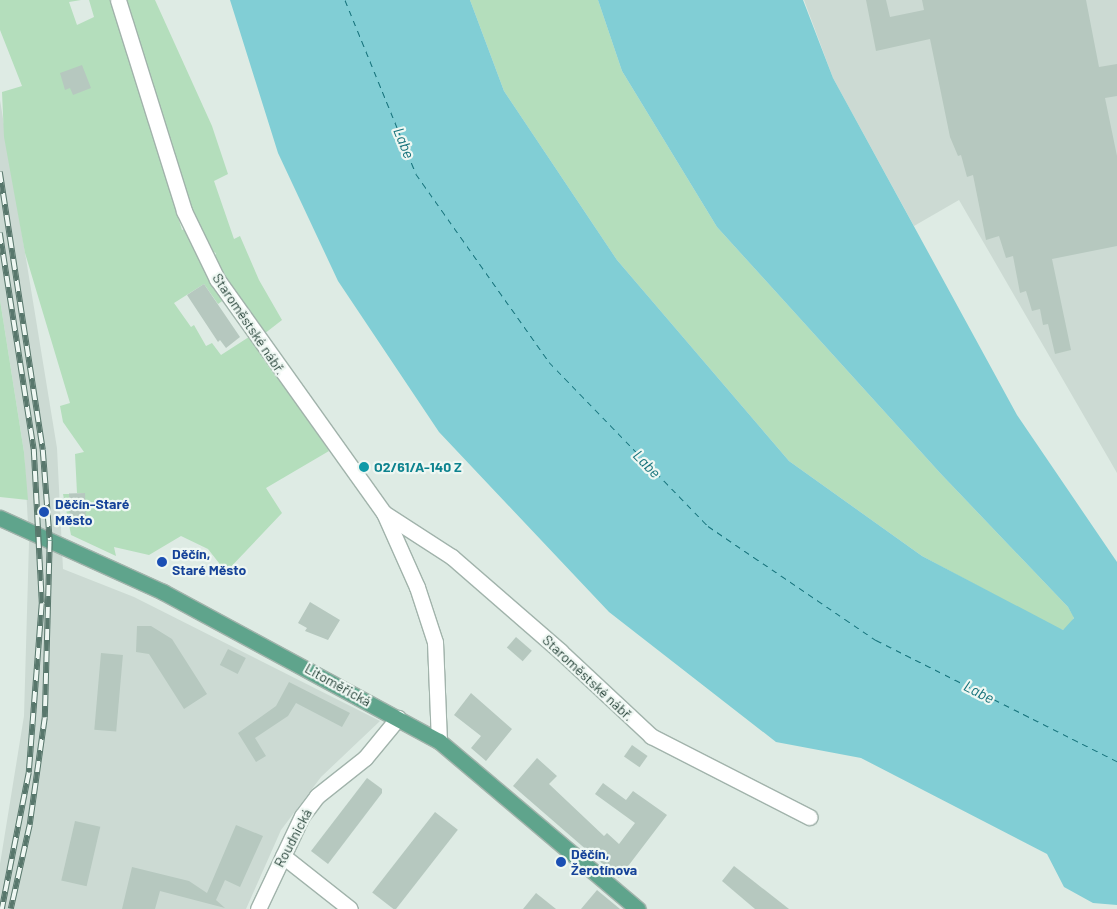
<!DOCTYPE html>
<html>
<head>
<meta charset="utf-8">
<style>
	body { margin:0 }
	#map { position:relative; width:1117px; height:909px; overflow:hidden; background:#deebe4; font-family:Barlow,sans-serif }
	div>[style] { position:absolute }
	[style*='--x'] { left:calc(var(--x)*1px); top:calc(var(--y)*1px); width:calc(var(--w)*1px); rotate:calc(var(--a)*1deg) }
	.built>* { inset:0; background:#ccdad3 }
	.green>* { inset:0; background:#b4debc }
	.water>* { inset:0; background:#81ced5 }
	.ferry>* { height:1px; margin-top:-0.5px; transform-origin:0; background:repeating-linear-gradient(90deg,#15727b 0 6px,transparent 0 11px) }
	.building>* { inset:0; background:#b6c8bf; transform-origin:0 0 }
	.roads { filter:drop-shadow(1px 0 #a1b3ab) drop-shadow(-1px 0 #a1b3ab) drop-shadow(0 1px #a1b3ab) drop-shadow(0 -1px #a1b3ab) }
	.minor>* { height:15px; margin:-7.5px; padding:0 7.5px; transform-origin:7.5px; border-radius:7.5px; background:#fff }
	.major>* { height:15px; margin:-7.5px; padding:0 7.5px; transform-origin:7.5px; border-radius:7.5px; background:#5fa48c }
	.rail>* { height:5.5px; margin-top:-2.75px; transform-origin:0; background:repeating-linear-gradient(90deg,#eef7f2 0 11px,#58776c 0 22px); box-sizing:border-box; border-block:1px solid #58776c }
	.dots>* { width:14px; height:14px; translate:-50% -50%; box-sizing:border-box; border:2px solid #eef7f2; border-radius:50% }
	span { translate:-50% -50%; white-space:nowrap; text-align:center; line-height:1.15; -webkit-text-stroke:4.5px #eef7f2; paint-order:stroke }
	.street-label { font-size:14px; color:#1e3b31 }
	.culture-label { font-size:14px; color:#0d838f; font-weight:700 }
	.left { translate:0 -50%; text-align:left }
	.transit-label { font-size:14px; color:#164399; font-weight:700 }
	.water-label { font-size:15px; color:#15727b; font-style:italic }
</style>
</head>
<body>
<div id="map">
	<div class="built">
		<div style="clip-path:polygon(804px 0,1117px 0,1117px 473px,959px 200px,914px 226px,833px 78px)"></div>
		<div style="clip-path:polygon(0 100px,57px 448px,63px 569px,134px 597px,380px 721px,321px 777px,281px 830px,246px 909px,0 909px,0 864px,24px 716px,29px 542px,24px 452px,0 300px)"></div>
	</div>
	<div class="green">
		<div style="clip-path:polygon(0 0,81px 0,69px 2px,77px 25px,94px 17px,89px 0,113px 0,182px 230px,186px 229px,228px 297px,218px 304px,204px 284px,174px 303px,191px 327px,194px 325px,206px 346px,212px 343px,221px 355px,252px 335px,329px 451px,266px 488px,282px 513px,226px 572px,208px 549px,181px 536px,149px 555px,114px 547px,116px 556px,71px 535px,63px 494px,69px 494px,71px 518px,84px 520px,85px 493px,77px 493px,75px 454px,84px 452px,63px 422px,60px 406px,70px 403px,25px 253px,4px 137px,2px 92px,22px 86px,0 30px)"></div>
		<div style="clip-path:polygon(122px 0,155px 0,212px 126px,228px 174px,214px 181px,234px 239px,240px 236px,259px 280px,282px 320px,264px 334px,213px 260px,216px 253px,207px 250px,196px 228px)"></div>
		<div style="clip-path:polygon(470px 0,598px 0,622px 71px,717px 227px,941px 474px,1068px 607px,1074px 617px,1071px 624px,1063px 630px,1056px 628px,922px 556px,789px 461px,617px 260px,504px 91px)"></div>
		<div style="clip-path:polygon(0 300px,24px 452px,28px 500px,0 497px)"></div>
	</div>
	<div class="water">
		<div style="clip-path:polygon(230px 0,470px 0,504px 91px,617px 260px,789px 461px,922px 556px,1063px 630px,1074px 618px,1068px 607px,941px 474px,717px 227px,622px 71px,598px 0,803px 0,833px 78px,1017px 415px,1117px 562px,1117px 905px,1093px 903px,1064px 887px,1047px 854px,861px 758px,776px 742px,609px 612px,439px 432px,338px 281px,278px 153px)"></div>
	</div>
	<div class="ferry">
		<div style="--x:345;--y:0;--w:188;--a:67.8"></div>
		<div style="--x:416;--y:174;--w:230;--a:54.7"></div>
		<div style="--x:549;--y:362;--w:228;--a:45.9"></div>
		<div style="--x:708;--y:526;--w:203;--a:34.2"></div>
		<div style="--x:876;--y:640;--w:270;--a:26.7"></div>
	</div>
	<div class="building">
		<div style="clip-path:polygon(866px 0,886px 0,890px 17px,924px 10px,922px 0,1086px 0,1099px 67px,1117px 64px,1117px 96px,1105px 98px,1117px 156px,1117px 246px,1052px 259px,1071px 350px,1055px 354px,1048px 324px,1043px 325px,1040px 309px,1032px 311px,1026px 291px,1020px 293px,1013px 256px,1006px 258px,999px 236px,986px 240px,973px 175px,967px 177px,961px 155px,958px 156px,950px 137px,930px 39px,876px 51px)"></div>
		<div style="clip-path:polygon(82px 65px,91px 88px,73px 95px,70px 88px,65px 90px,60px 73px)"></div>
		<div style="clip-path:polygon(204px 284px,240px 337px,226px 348px,220px 340px,218px 342px,187px 295px)"></div>
		<div style="left:85px;top:493px;width:24px;height:16px;rotate:88deg"></div>
		<div style="clip-path:polygon(310px 602px,340px 620px,328px 640px,305px 631px,307px 628px,298px 623px)"></div>
		<div style="clip-path:polygon(137px 626px,151px 626px,172px 639px,207px 694px,184px 709px,149px 654px,136px 652px)"></div>
		<div style="left:516px;top:637px;width:21px;height:14px;rotate:41deg"></div>
		<div style="left:228px;top:649px;width:20px;height:18px;rotate:27deg"></div>
		<div style="left:101px;top:653px;width:22px;height:77px;rotate:5deg"></div>
		<div style="clip-path:polygon(289px 682px,350px 713px,342px 727px,296px 703px,288px 716px,255px 738px,266px 756px,256px 762px,238px 733px,276px 706px)"></div>
		<div style="clip-path:polygon(471px 693px,512px 729px,486px 761px,471px 748px,481px 736px,454px 715px)"></div>
		<div style="left:632px;top:745px;width:19px;height:14px;rotate:35deg"></div>
		<div style="clip-path:polygon(537px 758px,557px 776px,549px 784px,604px 836px,607px 833px,619px 844px,635px 823px,595px 794px,603px 783px,626px 800px,633px 791px,667px 815px,619px 878px,513px 786px)"></div>
		<div style="clip-path:polygon(367px 778px,382px 789px,382px 793px,328px 864px,311px 851px)"></div>
		<div style="left:435px;top:812px;width:29px;height:102px;rotate:38deg"></div>
		<div style="left:75px;top:821px;width:26px;height:61px;rotate:13deg"></div>
		<div style="clip-path:polygon(236px 825px,263px 836px,240px 887px,225px 880px,216px 900px,225px 908px,160px 891px,155px 909px,122px 909px,132px 867px,189px 881px,207px 893px)"></div>
		<div style="clip-path:polygon(734px 866px,752px 880px,789px 909px,755px 909px,722px 881px)"></div>
		<div style="clip-path:polygon(597px 890px,620px 909px,581px 909px)"></div>
		<div style="clip-path:polygon(536px 893px,556px 909px,523px 909px)"></div>
	</div>
	<div class="roads">
		<div class="minor">
			<div style="--x:118;--y:0;--w:221;--a:72.6"></div>
			<div style="--x:184;--y:211;--w:76;--a:64.1"></div>
			<div style="--x:217;--y:279;--w:287;--a:54.5"></div>
			<div style="--x:384;--y:513;--w:81;--a:66"></div>
			<div style="--x:417;--y:587;--w:58;--a:71.9"></div>
			<div style="--x:435;--y:642;--w:99;--a:87.7"></div>
			<div style="--x:384;--y:513;--w:81;--a:32.9"></div>
			<div style="--x:452;--y:557;--w:143;--a:41"></div>
			<div style="--x:560;--y:651;--w:125;--a:43"></div>
			<div style="--x:651;--y:736;--w:178;--a:27.1"></div>
			<div style="--x:283;--y:856;--w:85;--a:38.3"></div>
			<div style="--x:258;--y:909;--w:103;--a:-64.7"></div>
			<div style="--x:302;--y:816;--w:25;--a:-53"></div>
			<div style="--x:317;--y:796;--w:61;--a:-38.4"></div>
			<div style="--x:365;--y:758;--w:52;--a:-50.5"></div>
		</div>
		<div class="major">
			<div style="--x:0;--y:518;--w:179;--a:24.4"></div>
			<div style="--x:163;--y:592;--w:314;--a:28.4"></div>
			<div style="--x:439;--y:741;--w:260;--a:40.2"></div>
		</div>
	</div>
	<div class="rail">
		<div style="--x:0;--y:172;--w:281;--a:81.2"></div>
		<div style="--x:43;--y:450;--w:91;--a:85.6"></div>
		<div style="--x:50;--y:541;--w:177;--a:91.6"></div>
		<div style="--x:45;--y:718;--w:108;--a:98"></div>
		<div style="--x:30;--y:825;--w:86;--a:102.7"></div>
		<div style="--x:0;--y:233;--w:219;--a:81.1"></div>
		<div style="--x:34;--y:449;--w:155;--a:87"></div>
		<div style="--x:42;--y:604;--w:169;--a:94.4"></div>
		<div style="--x:29;--y:773;--w:139;--a:101.2"></div>
	</div>
	<div class="dots">
		<div style="left:364px;top:467px;background:#0f9aa8"></div>
		<div style="left:44px;top:512px;background:#1a4fb4"></div>
		<div style="left:162px;top:562px;background:#1a4fb4"></div>
		<div style="left:561px;top:862px;background:#1a4fb4"></div>
	</div>
	<div class="street-label">
		<span style="left:249px;top:324px;rotate:56deg">Staroměstské nábř.</span>
		<span style="left:588px;top:678px;rotate:43deg">Staroměstské nábř.</span>
		<span style="left:338px;top:685px;rotate:29deg">Litoměřická</span>
		<span style="left:293px;top:838px;rotate:-62deg">Roudnická</span>
	</div>
	<div class="culture-label">
		<span class="left" style="left:374px;top:467px">O2/61/A-140 Z</span>
	</div>
	<div class="transit-label">
		<span class="left" style="left:55px;top:512px">Děčín-Staré<br>Město</span>
		<span class="left" style="left:172px;top:562px">Děčín,<br>Staré Město</span>
		<span class="left" style="left:571px;top:862px">Děčín,<br>Žerotínova</span>
	</div>
	<div class="water-label">
		<span style="left:404px;top:143px;rotate:68deg">Labe</span>
		<span style="left:647px;top:464px;rotate:46deg">Labe</span>
		<span style="left:979px;top:692px;rotate:27deg">Labe</span>
	</div>
</div>
</body>
</html>
